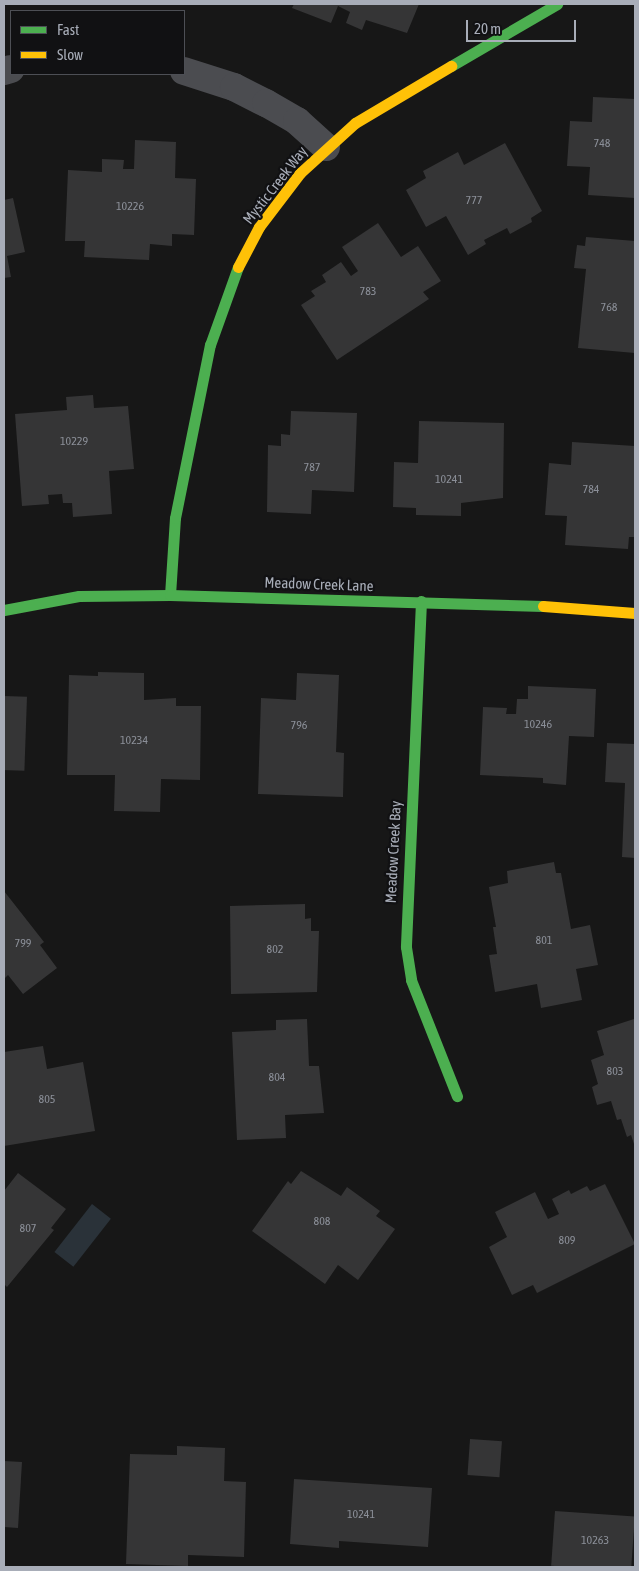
<!DOCTYPE html>
<html>
<head>
<meta charset="utf-8">
<style>
	body { margin:0 }
	#map { position:relative; width:639px; height:1571px; overflow:hidden; background:#171717; font-family:"Asap Condensed",sans-serif }
	div>[style] { position:absolute }
	[style*='--x'] { left:calc(var(--x)*1px); top:calc(var(--y)*1px); width:calc(var(--w)*1px); rotate:calc(var(--a)*1deg) }
	.water>* { inset:0; background:#2a3239; transform-origin:0 0 }
	.building>* { inset:0; background:#353536; transform-origin:0 0 }
	.street>* { height:28px; margin:-14px; padding:0 14px; transform-origin:14px; border-radius:14px; background:#4b4c50 }
	.fast>* { height:11px; margin:-5.5px; padding:0 5.5px; transform-origin:5.5px; border-radius:5.5px; background:#4caf50 }
	.slow>* { height:11px; margin:-5.5px; padding:0 5.5px; transform-origin:5.5px; border-radius:5.5px; background:#ffc107 }
	span { translate:-50% -50%; white-space:nowrap; text-align:center; line-height:1.15; -webkit-text-stroke:4.5px #111113; paint-order:stroke }
	.number-label { font-size:12px; color:#8b8f98 }
	.number-label span { -webkit-text-stroke-width:0 }
	.street-label { font-size:15px; color:#a8adb8 }
	.frame { position:absolute; inset:0; border:5px solid #a8adb8; pointer-events:none }
	.legend { position:absolute; left:10px; top:10px; width:175px; height:65px; box-sizing:border-box; background:#111113; border:1px solid #4d4f55; margin:0; padding:6px 9px; list-style:none; font-size:15px; color:#a8adb8 }
	.legend li { display:flex; align-items:center; gap:10px; height:25px }
	.legend b { width:25px; border:1px solid #4d4f55 }
	.scale { position:absolute; left:466px; top:20px; width:110px; height:22px; box-sizing:border-box; border:2px solid #a8adb8; border-top:0; padding-left:6px; font-size:15px; line-height:18px; white-space:nowrap; color:#a8adb8; -webkit-text-stroke:4px #111113; paint-order:stroke }
</style>
</head>
<body>
<div id="map">
	<div class="water">
		<div style="left:92px;top:1204px;width:24px;height:61px;rotate:38deg"></div>
	</div>
	<div class="building">
		<div style="clip-path:polygon(294px 4px,419px 4px,407px 33px,366px 20px,362px 30px,346px 23px,350px 12px,338px 6px,331px 23px,292px 8px)"></div>
		<div style="clip-path:polygon(593px 97px,635px 99px,635px 198px,588px 195px,590px 167px,567px 166px,570px 121px,592px 122px)"></div>
		<div style="clip-path:polygon(135px 140px,176px 142px,175px 178px,196px 179px,194px 235px,172px 234px,172px 246px,150px 244px,149px 260px,84px 257px,85px 241px,65px 241px,68px 170px,102px 172px,102px 159px,124px 160px,123px 169px,134px 169px)"></div>
		<div style="clip-path:polygon(505px 143px,542px 211px,531px 218px,532px 222px,510px 234px,507px 228px,484px 240px,486px 244px,468px 255px,446px 216px,426px 227px,406px 190px,426px 178px,423px 171px,458px 152px,464px 165px)"></div>
		<div style="clip-path:polygon(13px 198px,25px 252px,7px 256px,11px 277px,4px 278px,4px 200px)"></div>
		<div style="clip-path:polygon(378px 223px,401px 257px,418px 246px,441px 281px,423px 292px,429px 299px,337px 360px,301px 305px,315px 296px,311px 291px,326px 282px,322px 275px,341px 262px,351px 276px,358px 271px,342px 247px)"></div>
		<div style="clip-path:polygon(586px 237px,635px 241px,635px 353px,578px 348px,586px 269px,574px 268px,577px 245px,585px 246px)"></div>
		<div style="clip-path:polygon(93px 395px,94px 408px,128px 406px,134px 469px,109px 471px,112px 514px,73px 517px,72px 503px,63px 503px,62px 494px,48px 495px,49px 504px,22px 506px,15px 414px,67px 410px,66px 397px)"></div>
		<div style="clip-path:polygon(291px 411px,357px 413px,354px 492px,312px 490px,311px 514px,267px 512px,268px 445px,281px 446px,281px 434px,290px 435px)"></div>
		<div style="clip-path:polygon(419px 421px,504px 423px,503px 498px,461px 503px,461px 516px,416px 515px,416px 508px,393px 507px,394px 462px,418px 463px)"></div>
		<div style="clip-path:polygon(572px 442px,635px 446px,635px 537px,629px 537px,628px 549px,565px 545px,567px 516px,545px 515px,549px 463px,571px 465px)"></div>
		<div style="clip-path:polygon(98px 672px,144px 673px,144px 700px,176px 698px,176px 706px,201px 706px,200px 780px,161px 779px,160px 812px,114px 811px,115px 775px,67px 775px,69px 675px,98px 676px)"></div>
		<div style="clip-path:polygon(297px 673px,339px 675px,336px 752px,344px 753px,343px 797px,258px 794px,261px 698px,296px 700px)"></div>
		<div style="clip-path:polygon(528px 686px,596px 689px,594px 737px,569px 736px,566px 785px,543px 783px,543px 778px,480px 775px,483px 707px,507px 708px,506px 714px,516px 714px,517px 699px,528px 699px)"></div>
		<div style="left:4px;top:696px;width:23px;height:74px;rotate:2deg"></div>
		<div style="clip-path:polygon(607px 743px,635px 744px,635px 858px,622px 857px,625px 783px,605px 782px)"></div>
		<div style="clip-path:polygon(554px 862px,556px 873px,561px 873px,571px 929px,590px 925px,598px 965px,576px 969px,582px 1000px,541px 1008px,537px 984px,495px 992px,489px 955px,497px 954px,493px 927px,496px 927px,489px 887px,508px 883px,507px 871px)"></div>
		<div style="clip-path:polygon(4px 891px,44px 942px,40px 945px,57px 968px,23px 994px,8px 975px,4px 979px)"></div>
		<div style="clip-path:polygon(305px 904px,305px 919px,311px 918px,311px 931px,319px 931px,317px 992px,231px 994px,230px 906px)"></div>
		<div style="clip-path:polygon(307px 1019px,309px 1066px,319px 1066px,324px 1113px,285px 1115px,286px 1138px,237px 1140px,232px 1032px,276px 1030px,276px 1020px)"></div>
		<div style="clip-path:polygon(634px 1019px,635px 1023px,635px 1147px,631px 1135px,627px 1137px,621px 1119px,617px 1120px,611px 1101px,597px 1105px,592px 1087px,598px 1084px,591px 1060px,604px 1055px,597px 1031px)"></div>
		<div style="clip-path:polygon(43px 1046px,47px 1069px,83px 1062px,95px 1131px,4px 1146px,4px 1052px)"></div>
		<div style="clip-path:polygon(301px 1171px,341px 1196px,347px 1187px,380px 1211px,376px 1216px,395px 1229px,358px 1280px,338px 1265px,325px 1284px,252px 1231px,288px 1181px,291px 1184px)"></div>
		<div style="clip-path:polygon(18px 1173px,66px 1209px,51px 1228px,54px 1230px,7px 1287px,4px 1284px,4px 1191px)"></div>
		<div style="clip-path:polygon(605px 1184px,635px 1244px,537px 1293px,533px 1285px,512px 1295px,489px 1247px,507px 1237px,495px 1212px,535px 1192px,548px 1219px,559px 1214px,552px 1199px,569px 1190px,571px 1194px,587px 1186px,590px 1191px)"></div>
		<div style="left:470px;top:1439px;width:32px;height:36px;rotate:4deg"></div>
		<div style="clip-path:polygon(177px 1446px,225px 1448px,224px 1481px,246px 1482px,244px 1557px,188px 1555px,188px 1566px,126px 1564px,130px 1454px,177px 1455px)"></div>
		<div style="clip-path:polygon(4px 1461px,22px 1462px,18px 1528px,4px 1527px)"></div>
		<div style="clip-path:polygon(294px 1479px,432px 1488px,428px 1547px,339px 1541px,339px 1548px,290px 1544px)"></div>
		<div style="left:555px;top:1511px;width:80px;height:55px;rotate:4deg"></div>
	</div>
	<div class="street">
		<div style="--x:4;--y:71;--w:7;--a:-16"></div>
		<div style="--x:184;--y:71;--w:52;--a:17.7"></div>
		<div style="--x:234;--y:87;--w:36;--a:27"></div>
		<div style="--x:266;--y:103;--w:36;--a:30"></div>
		<div style="--x:297;--y:121;--w:39;--a:42"></div>
	</div>
	<div class="fast">
		<div style="--x:451;--y:66;--w:123;--a:-30.3"></div>
		<div style="--x:170;--y:595;--w:77;--a:-86.3"></div>
		<div style="--x:175;--y:518;--w:177;--a:-78.6"></div>
		<div style="--x:210;--y:345;--w:83;--a:-70.3"></div>
		<div style="--x:421;--y:601;--w:346;--a:92.5"></div>
		<div style="--x:406;--y:947;--w:33;--a:81"></div>
		<div style="--x:411;--y:980;--w:125;--a:68.4"></div>
		<div style="--x:4;--y:610;--w:76;--a:-10.6"></div>
		<div style="--x:79;--y:596;--w:91;--a:-0.6"></div>
		<div style="--x:170;--y:595;--w:373;--a:1.7"></div>
	</div>
	<div class="slow">
		<div style="--x:238;--y:267;--w:45;--a:-62.3"></div>
		<div style="--x:259;--y:227;--w:68;--a:-52.8"></div>
		<div style="--x:300;--y:173;--w:74;--a:-42.3"></div>
		<div style="--x:355;--y:123;--w:112;--a:-30.7"></div>
		<div style="--x:543;--y:606;--w:92;--a:4.4"></div>
	</div>
	<div class="number-label">
		<span style="left:602px;top:144px">748</span>
		<span style="left:474px;top:201px">777</span>
		<span style="left:130px;top:207px">10226</span>
		<span style="left:368px;top:292px">783</span>
		<span style="left:609px;top:308px">768</span>
		<span style="left:74px;top:442px">10229</span>
		<span style="left:312px;top:468px">787</span>
		<span style="left:449px;top:480px">10241</span>
		<span style="left:591px;top:490px">784</span>
		<span style="left:538px;top:725px">10246</span>
		<span style="left:299px;top:726px">796</span>
		<span style="left:134px;top:741px">10234</span>
		<span style="left:544px;top:941px">801</span>
		<span style="left:23px;top:944px">799</span>
		<span style="left:275px;top:950px">802</span>
		<span style="left:615px;top:1072px">803</span>
		<span style="left:277px;top:1078px">804</span>
		<span style="left:47px;top:1100px">805</span>
		<span style="left:322px;top:1222px">808</span>
		<span style="left:28px;top:1229px">807</span>
		<span style="left:567px;top:1241px">809</span>
		<span style="left:361px;top:1515px">10241</span>
		<span style="left:595px;top:1541px">10263</span>
	</div>
	<div class="street-label">
		<span style="left:275px;top:185px;rotate:-52deg">Mystic Creek Way</span>
		<span style="left:319px;top:584px;rotate:2deg">Meadow Creek Lane</span>
		<span style="left:393px;top:852px;rotate:-87deg">Meadow Creek Bay</span>
	</div>
	<div class="frame"></div>
	<ul class="legend">
	<li><b style="height:6px;background:#4caf50"></b>Fast</li>
	<li><b style="height:6px;background:#ffc107"></b>Slow</li>
	</ul>
	<div class="scale">20 m</div>
</div>
</body>
</html>
